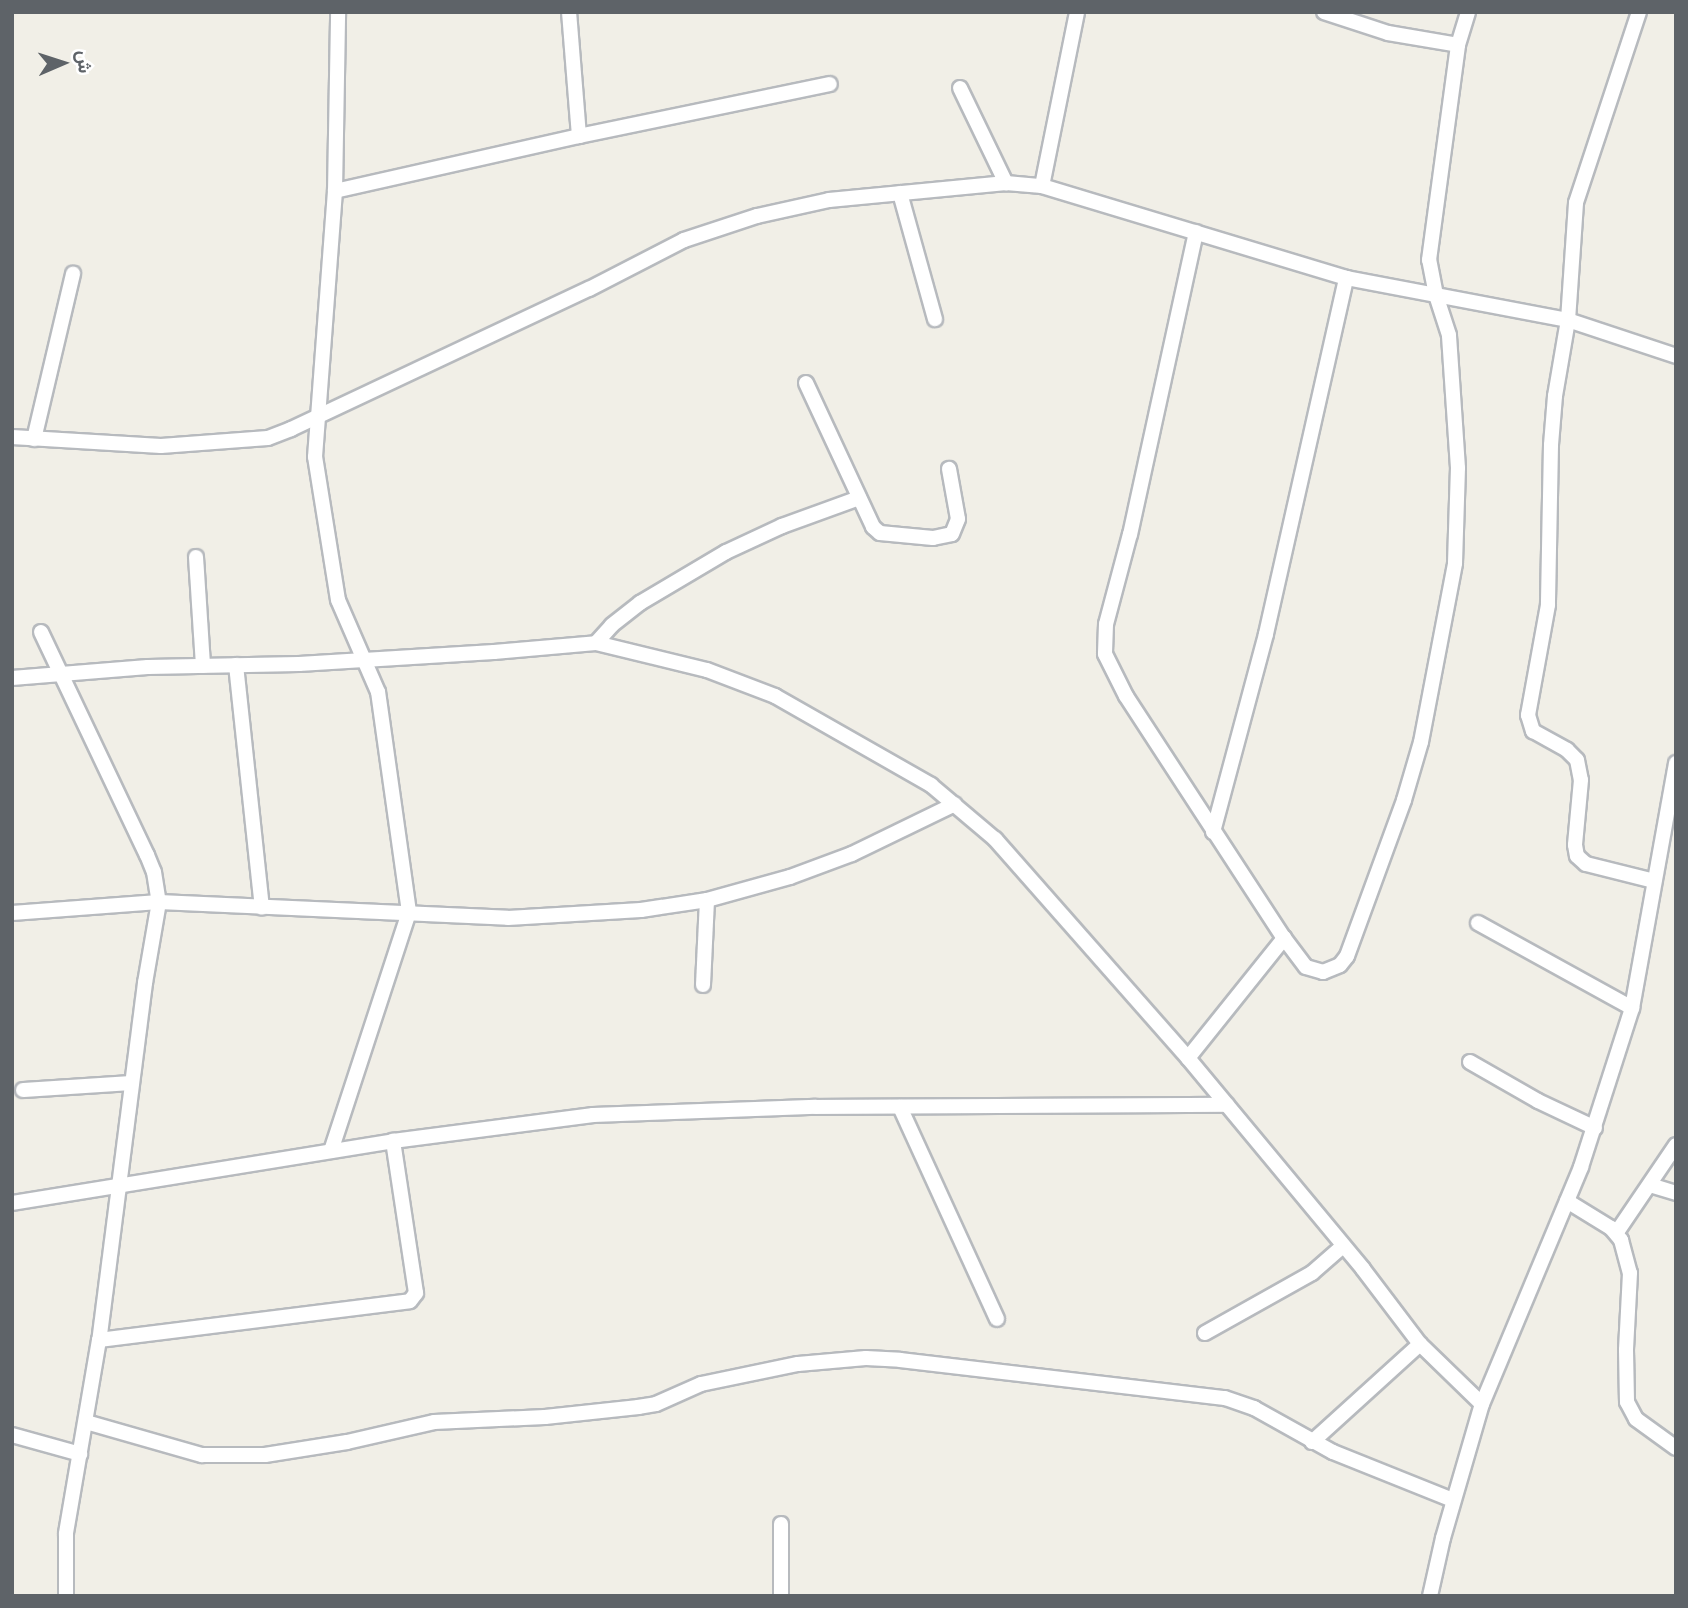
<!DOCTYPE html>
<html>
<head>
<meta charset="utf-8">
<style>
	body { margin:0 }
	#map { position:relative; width:1688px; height:1608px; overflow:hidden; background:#f1efe7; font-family:"Fira Sans Condensed",Vazirmatn,sans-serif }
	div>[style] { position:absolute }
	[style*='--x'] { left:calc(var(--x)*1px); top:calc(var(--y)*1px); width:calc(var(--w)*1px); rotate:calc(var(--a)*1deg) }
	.roads { filter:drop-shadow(2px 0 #b7babe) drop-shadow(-2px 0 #b7babe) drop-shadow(0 2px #b7babe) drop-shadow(0 -2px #b7babe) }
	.street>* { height:14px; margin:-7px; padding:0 7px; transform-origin:7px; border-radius:7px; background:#fff }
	span { translate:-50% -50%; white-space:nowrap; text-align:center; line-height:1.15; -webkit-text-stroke:5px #fff; paint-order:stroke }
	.frame { position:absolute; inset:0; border:14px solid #5e6368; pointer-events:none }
	.north { position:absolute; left:28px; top:28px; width:70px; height:70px; -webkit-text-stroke:5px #fff; paint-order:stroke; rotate:87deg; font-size:19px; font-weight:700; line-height:28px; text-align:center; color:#5e6368 }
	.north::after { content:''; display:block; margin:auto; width:24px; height:32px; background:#5e6368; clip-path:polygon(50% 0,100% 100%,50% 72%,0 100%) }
</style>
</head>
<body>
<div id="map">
	<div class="roads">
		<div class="street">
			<div style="--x:1324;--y:12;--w:67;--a:18.2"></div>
			<div style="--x:1388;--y:33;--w:71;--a:9.7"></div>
			<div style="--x:1458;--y:45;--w:34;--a:-73"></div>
			<div style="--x:1639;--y:12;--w:201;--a:108.3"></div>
			<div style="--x:1576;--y:203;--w:117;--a:93.9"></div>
			<div style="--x:1568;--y:320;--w:77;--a:99.7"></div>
			<div style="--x:1555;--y:396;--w:49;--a:94.7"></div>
			<div style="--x:1551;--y:445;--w:160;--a:91.1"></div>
			<div style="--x:1548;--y:605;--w:112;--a:100.3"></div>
			<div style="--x:1528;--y:715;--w:17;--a:73"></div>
			<div style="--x:1533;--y:731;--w:39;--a:29"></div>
			<div style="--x:1567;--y:750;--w:14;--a:45"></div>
			<div style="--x:1577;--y:760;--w:20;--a:79"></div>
			<div style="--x:1581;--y:780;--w:65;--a:95.3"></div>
			<div style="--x:1575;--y:845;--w:11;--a:80"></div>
			<div style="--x:1577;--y:856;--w:12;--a:42"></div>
			<div style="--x:1586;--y:864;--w:70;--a:14"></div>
			<div style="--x:960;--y:88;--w:106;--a:64.2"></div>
			<div style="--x:579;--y:136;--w:256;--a:-11.7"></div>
			<div style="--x:1042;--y:186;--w:177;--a:-78.6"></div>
			<div style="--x:335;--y:191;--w:250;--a:-12.7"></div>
			<div style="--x:579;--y:136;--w:124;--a:-94.6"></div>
			<div style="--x:900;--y:193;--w:131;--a:74.5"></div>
			<div style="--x:1196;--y:232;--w:309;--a:102.3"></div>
			<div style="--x:1130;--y:534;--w:93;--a:104.9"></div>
			<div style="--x:1106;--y:624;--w:30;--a:92"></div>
			<div style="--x:1105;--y:654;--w:47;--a:63.4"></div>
			<div style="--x:1126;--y:696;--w:289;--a:56.9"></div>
			<div style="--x:1284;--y:938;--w:36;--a:53"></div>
			<div style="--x:1306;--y:967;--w:18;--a:16"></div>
			<div style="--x:1323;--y:972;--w:18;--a:-22"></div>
			<div style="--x:1340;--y:965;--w:11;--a:-52"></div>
			<div style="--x:1347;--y:956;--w:166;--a:-69.9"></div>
			<div style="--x:1404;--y:800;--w:60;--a:-73.7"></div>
			<div style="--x:1421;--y:742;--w:182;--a:-79.2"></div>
			<div style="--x:1455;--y:563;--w:95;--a:-88.2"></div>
			<div style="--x:1458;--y:468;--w:133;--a:-93.9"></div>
			<div style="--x:1449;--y:335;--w:42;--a:-108"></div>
			<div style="--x:1436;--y:295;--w:36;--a:-101"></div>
			<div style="--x:1429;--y:260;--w:217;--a:-82.3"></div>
			<div style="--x:806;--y:383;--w:159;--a:65"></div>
			<div style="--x:873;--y:527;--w:9;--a:41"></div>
			<div style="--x:880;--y:533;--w:53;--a:5.4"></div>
			<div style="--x:933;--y:538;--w:19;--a:-12"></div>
			<div style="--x:952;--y:534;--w:16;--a:-68"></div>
			<div style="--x:958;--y:519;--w:51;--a:-100.2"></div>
			<div style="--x:12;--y:437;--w:149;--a:3.5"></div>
			<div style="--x:161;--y:446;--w:107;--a:-4.3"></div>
			<div style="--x:268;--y:438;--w:25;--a:-21"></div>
			<div style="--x:291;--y:429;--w:329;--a:-25.2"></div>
			<div style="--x:589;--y:289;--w:107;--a:-27.3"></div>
			<div style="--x:684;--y:240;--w:77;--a:-18.2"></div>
			<div style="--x:757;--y:216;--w:74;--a:-12.5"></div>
			<div style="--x:829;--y:200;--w:178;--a:-5.5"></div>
			<div style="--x:1006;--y:183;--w:36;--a:5"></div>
			<div style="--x:1042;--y:186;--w:318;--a:16.8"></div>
			<div style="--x:1346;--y:278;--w:226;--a:10.7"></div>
			<div style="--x:1568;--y:320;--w:114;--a:18.4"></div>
			<div style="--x:34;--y:439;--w:170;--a:-76.7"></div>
			<div style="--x:196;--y:557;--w:109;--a:86.3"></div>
			<div style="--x:41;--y:632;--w:247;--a:64.6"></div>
			<div style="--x:147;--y:855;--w:18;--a:68"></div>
			<div style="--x:154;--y:872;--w:30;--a:81"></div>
			<div style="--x:159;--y:902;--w:82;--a:99.8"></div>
			<div style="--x:145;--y:983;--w:360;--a:97.3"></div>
			<div style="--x:99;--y:1340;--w:197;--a:99.7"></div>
			<div style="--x:66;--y:1534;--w:62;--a:90"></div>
			<div style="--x:596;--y:643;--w:24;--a:-48"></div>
			<div style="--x:612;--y:625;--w:36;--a:-38"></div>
			<div style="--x:640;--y:603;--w:100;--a:-30.7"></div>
			<div style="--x:726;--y:552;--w:62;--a:-24.9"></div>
			<div style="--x:782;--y:526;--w:82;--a:-20"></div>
			<div style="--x:236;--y:665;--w:244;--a:83.9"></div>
			<div style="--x:12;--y:678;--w:136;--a:-4.6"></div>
			<div style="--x:148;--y:667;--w:151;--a:-1.1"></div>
			<div style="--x:299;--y:664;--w:195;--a:-3.5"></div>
			<div style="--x:494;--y:652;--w:102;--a:-5"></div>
			<div style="--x:596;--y:643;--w:114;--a:13.7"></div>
			<div style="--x:707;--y:670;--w:73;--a:20.9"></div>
			<div style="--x:775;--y:696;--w:180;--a:29.7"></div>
			<div style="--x:931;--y:785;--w:84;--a:40.2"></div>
			<div style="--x:995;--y:839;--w:292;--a:48.6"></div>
			<div style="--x:1188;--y:1058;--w:274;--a:50.3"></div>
			<div style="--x:1363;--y:1269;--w:94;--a:52.8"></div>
			<div style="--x:1420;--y:1344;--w:86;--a:44.1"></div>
			<div style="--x:1213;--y:832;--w:205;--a:-75"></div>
			<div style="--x:1266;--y:634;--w:365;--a:-77.3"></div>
			<div style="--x:12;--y:913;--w:147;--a:-4.3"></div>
			<div style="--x:159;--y:902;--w:349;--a:2.6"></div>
			<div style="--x:508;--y:918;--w:133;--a:-3.4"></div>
			<div style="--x:641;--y:910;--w:67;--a:-8.6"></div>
			<div style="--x:707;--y:900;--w:86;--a:-15.5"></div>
			<div style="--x:790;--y:877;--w:66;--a:-20.4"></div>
			<div style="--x:852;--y:854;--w:114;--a:-25.9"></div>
			<div style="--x:1478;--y:923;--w:176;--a:28.9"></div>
			<div style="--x:703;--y:985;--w:85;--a:-87.3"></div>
			<div style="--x:1188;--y:1058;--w:154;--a:-51.3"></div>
			<div style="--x:1470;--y:1062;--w:78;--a:29.8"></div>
			<div style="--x:1538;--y:1101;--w:63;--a:25.3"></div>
			<div style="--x:23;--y:1090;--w:109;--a:-3.7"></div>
			<div style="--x:900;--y:1107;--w:233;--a:65.4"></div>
			<div style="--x:331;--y:1151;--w:251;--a:-71.9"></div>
			<div style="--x:409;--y:912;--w:222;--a:-98"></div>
			<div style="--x:378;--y:692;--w:100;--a:-113.5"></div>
			<div style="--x:338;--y:600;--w:145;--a:-99.1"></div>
			<div style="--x:315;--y:457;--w:267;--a:-85.7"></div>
			<div style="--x:335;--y:191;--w:179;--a:-89"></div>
			<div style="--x:1650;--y:1185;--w:27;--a:17"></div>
			<div style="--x:1567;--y:1201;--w:52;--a:31.5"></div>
			<div style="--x:1611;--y:1228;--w:16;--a:50"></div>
			<div style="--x:1621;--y:1240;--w:34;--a:75"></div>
			<div style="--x:1630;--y:1273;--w:77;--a:93"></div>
			<div style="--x:1626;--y:1350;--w:52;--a:88.9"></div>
			<div style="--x:1627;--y:1402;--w:19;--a:62"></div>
			<div style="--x:1636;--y:1419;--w:49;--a:35.9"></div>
			<div style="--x:12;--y:1203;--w:386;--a:-9.2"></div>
			<div style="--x:393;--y:1141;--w:202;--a:-7.4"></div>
			<div style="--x:593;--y:1115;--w:223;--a:-2.1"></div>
			<div style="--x:816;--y:1107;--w:411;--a:-0.3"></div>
			<div style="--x:1617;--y:1232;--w:105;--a:-55.9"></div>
			<div style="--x:1205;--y:1333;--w:123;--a:-29.3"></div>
			<div style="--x:1312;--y:1273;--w:41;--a:-41.1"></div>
			<div style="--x:99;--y:1340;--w:313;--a:-7.1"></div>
			<div style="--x:410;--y:1301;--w:10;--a:-53"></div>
			<div style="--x:416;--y:1293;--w:154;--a:-98.6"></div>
			<div style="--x:86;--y:1422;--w:121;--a:15.9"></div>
			<div style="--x:202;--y:1455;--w:63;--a:0"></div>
			<div style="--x:265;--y:1455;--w:83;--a:-9"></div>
			<div style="--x:347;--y:1442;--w:89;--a:-12.9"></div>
			<div style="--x:434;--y:1422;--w:111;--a:-2.6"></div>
			<div style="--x:545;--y:1417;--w:94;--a:-6.1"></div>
			<div style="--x:638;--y:1407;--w:18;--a:-9"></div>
			<div style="--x:656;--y:1404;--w:49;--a:-24"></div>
			<div style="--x:701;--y:1384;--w:99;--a:-11.7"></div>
			<div style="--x:798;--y:1364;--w:68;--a:-5"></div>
			<div style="--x:866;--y:1358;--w:34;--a:3"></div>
			<div style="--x:900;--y:1360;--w:327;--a:6.7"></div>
			<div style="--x:1225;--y:1398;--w:31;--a:19"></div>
			<div style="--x:1254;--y:1408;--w:90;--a:29.1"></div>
			<div style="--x:1333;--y:1452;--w:129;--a:21.8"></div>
			<div style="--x:12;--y:1435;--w:71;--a:15.6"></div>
			<div style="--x:1312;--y:1442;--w:146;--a:-42.2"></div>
			<div style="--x:781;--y:1596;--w:72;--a:-90"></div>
			<div style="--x:1430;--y:1596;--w:59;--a:-77.4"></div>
			<div style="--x:1443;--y:1538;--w:140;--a:-73.8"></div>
			<div style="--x:1482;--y:1404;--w:257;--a:-67.3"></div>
			<div style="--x:1581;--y:1167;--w:167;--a:-72.2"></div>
			<div style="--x:1632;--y:1008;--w:249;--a:-79.8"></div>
		</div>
	</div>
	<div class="frame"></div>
	<div class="north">ش</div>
</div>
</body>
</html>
